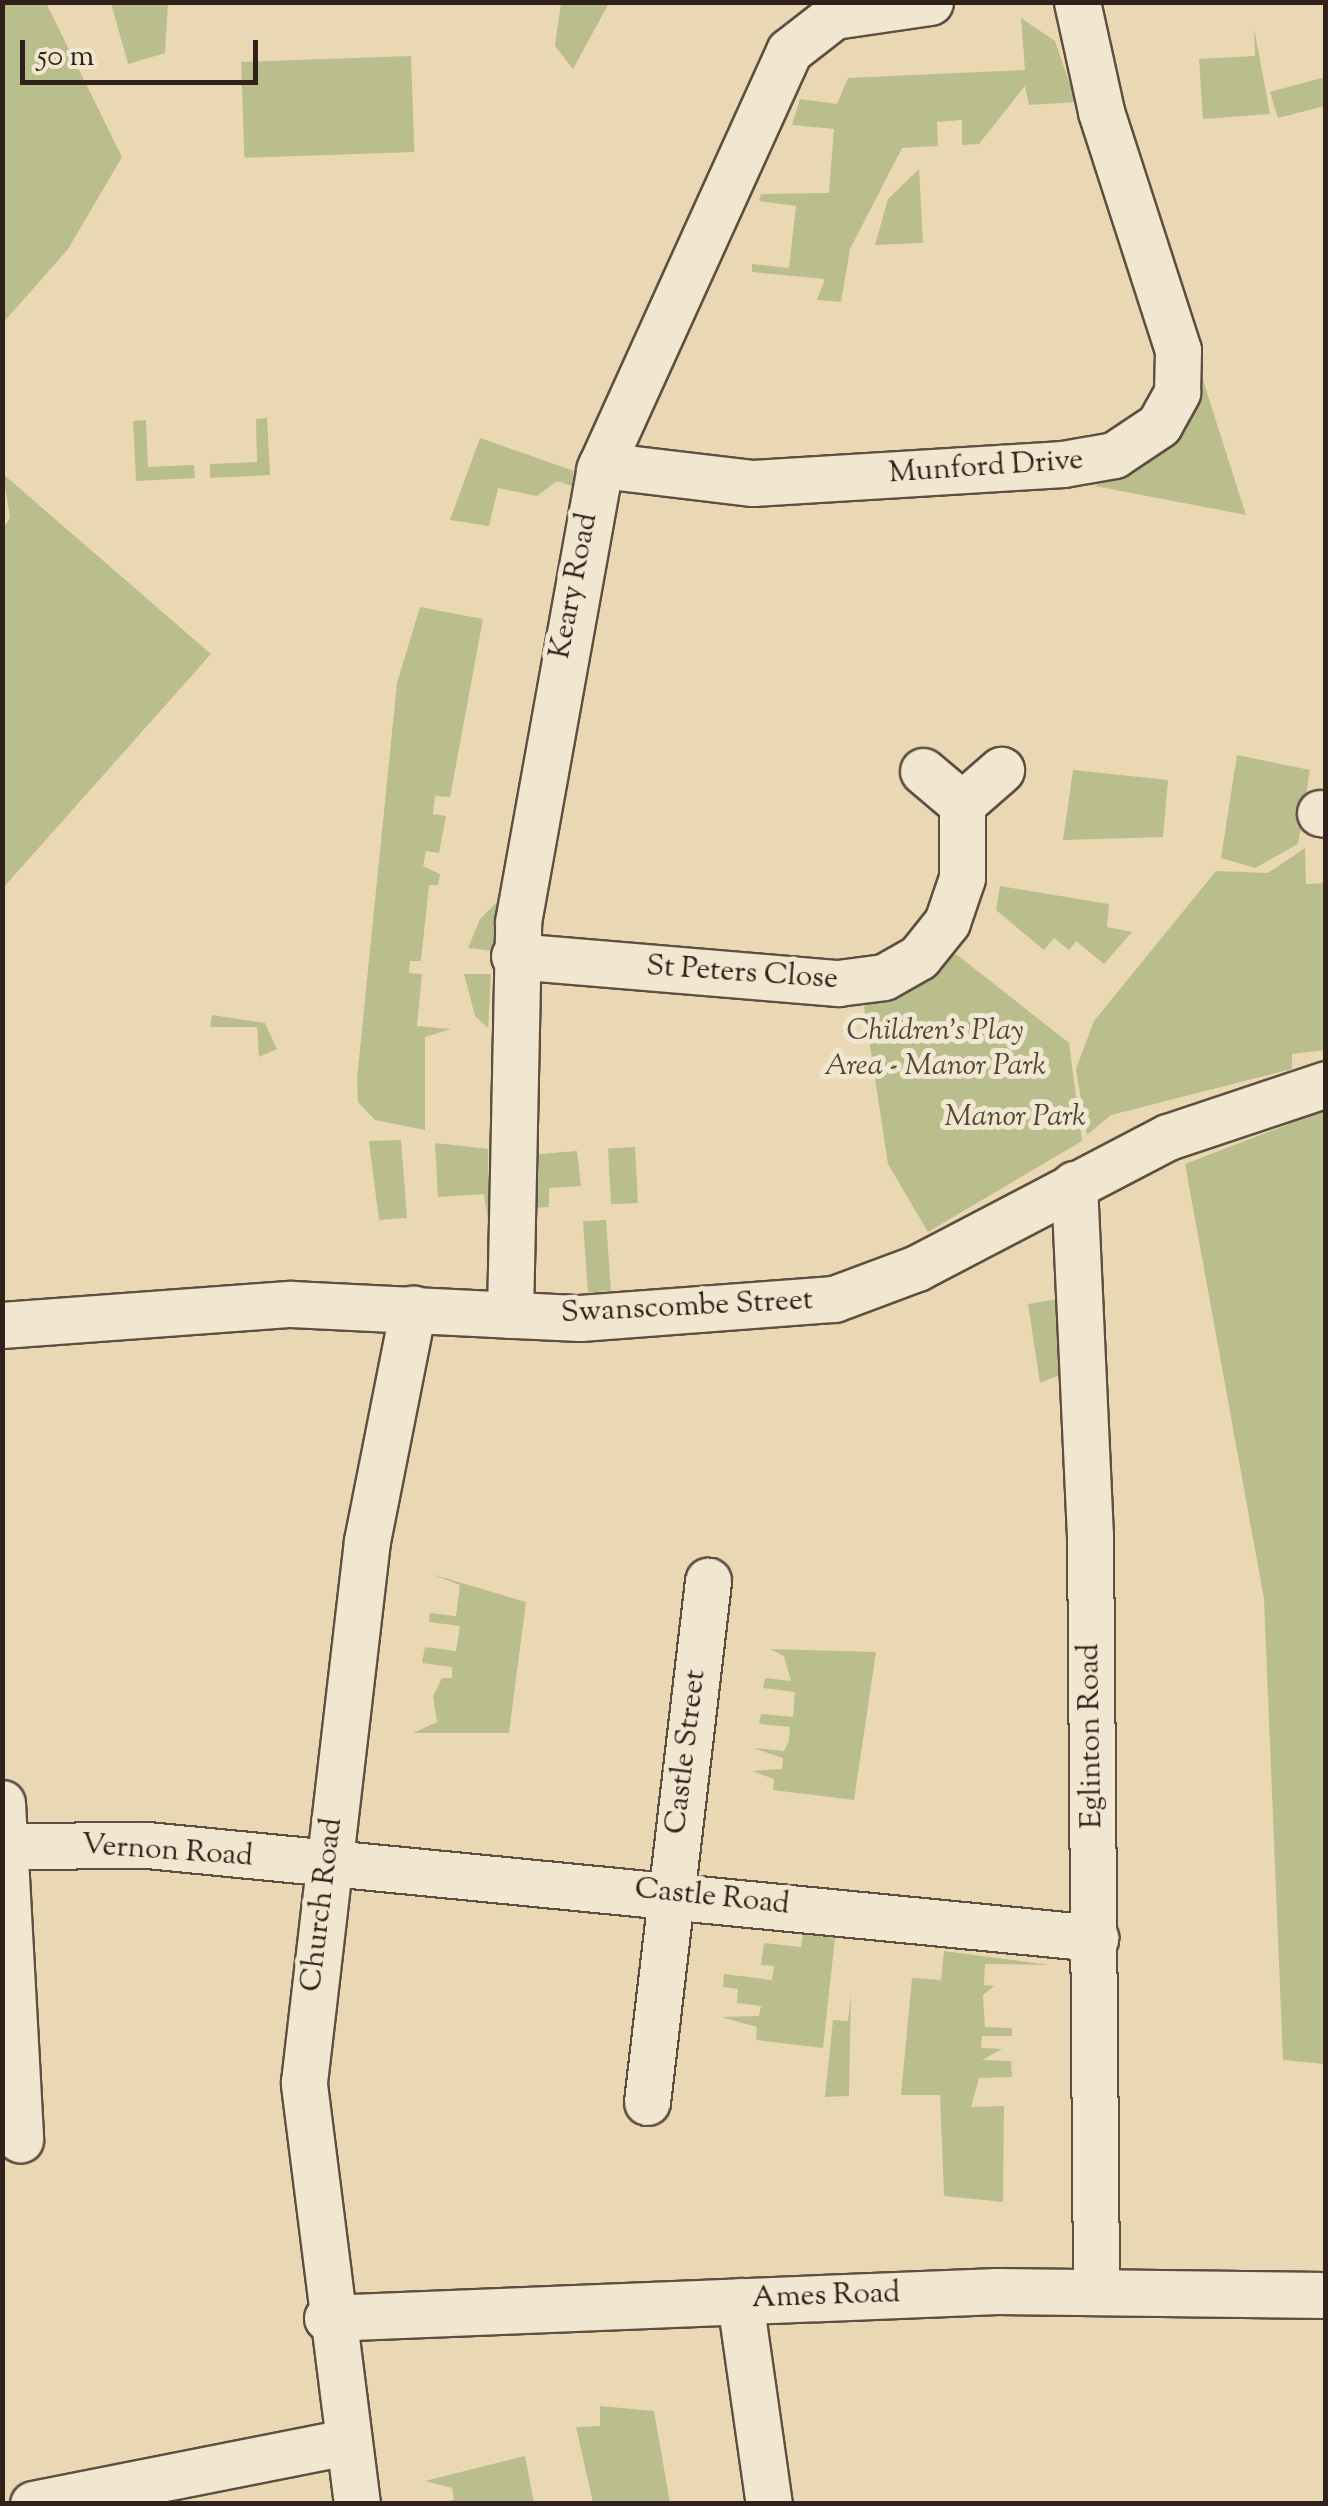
<!DOCTYPE html>
<html>
<head>
<meta charset="utf-8">
<style>
	body { margin:0 }
	#map { position:relative; width:1328px; height:2506px; overflow:hidden; background:#ead8b5; font-family:"Sorts Mill Goudy",serif }
	div>[style] { position:absolute }
	[style*='--x'] { left:calc(var(--x)*1px); top:calc(var(--y)*1px); width:calc(var(--w)*1px); rotate:calc(var(--a)*1deg) }
	.green>* { inset:0; background:#b9be8c; transform-origin:0 0 }
	.roads { filter:drop-shadow(2px 0 #5e4f41) drop-shadow(-2px 0 #5e4f41) drop-shadow(0 2px #5e4f41) drop-shadow(0 -2px #5e4f41) }
	.minor>* { height:45px; margin:-22.5px; padding:0 22.5px; transform-origin:22.5px; border-radius:22.5px; background:#f1e6cf }
	span { translate:-50% -50%; white-space:nowrap; text-align:center; line-height:1.15; -webkit-text-stroke:10px #f1e6cf; paint-order:stroke }
	.street-label { font-size:30px; color:#30211a }
	.park-label { font-size:30px; color:#524836; font-style:italic }
	.frame { position:absolute; inset:0; border:5px solid #30211a; pointer-events:none }
	.scale { position:absolute; left:20px; top:40px; width:238px; height:45px; box-sizing:border-box; border:5px solid #30211a; border-top:0; padding-left:12px; font-size:30px; line-height:35px; white-space:nowrap; color:#30211a; -webkit-text-stroke:8px #f1e6cf; paint-order:stroke }
</style>
</head>
<body>
<div id="map">
	<div class="green">
		<div style="clip-path:polygon(3px 2px,46px 3px,122px 157px,68px 249px,3px 323px)"></div>
		<div style="clip-path:polygon(111px 3px,168px 3px,165px 53px,128px 64px)"></div>
		<div style="clip-path:polygon(561px 3px,609px 3px,573px 69px,555px 46px)"></div>
		<div style="clip-path:polygon(1021px 18px,1055px 41px,1076px 102px,1029px 105px,1025px 86px,979px 144px,962px 145px,962px 120px,937px 122px,938px 146px,902px 148px,850px 249px,841px 302px,817px 300px,825px 279px,752px 272px,752px 264px,789px 268px,796px 206px,759px 201px,761px 194px,829px 193px,834px 129px,792px 125px,800px 99px,837px 104px,848px 78px,1025px 70px)"></div>
		<div style="clip-path:polygon(1254px 28px,1270px 114px,1203px 119px,1199px 59px,1255px 56px)"></div>
		<div style="left:411px;top:56px;width:96px;height:170px;rotate:88deg"></div>
		<div style="clip-path:polygon(1325px 77px,1325px 106px,1278px 118px,1270px 92px)"></div>
		<div style="clip-path:polygon(919px 169px,923px 243px,875px 245px,888px 199px)"></div>
		<div style="clip-path:polygon(1202px 377px,1246px 515px,1095px 486px,1163px 448px)"></div>
		<div style="clip-path:polygon(267px 418px,270px 475px,210px 478px,210px 464px,257px 462px,256px 419px)"></div>
		<div style="clip-path:polygon(146px 420px,148px 467px,194px 465px,195px 478px,136px 481px,133px 421px)"></div>
		<div style="clip-path:polygon(480px 438px,574px 471px,572px 486px,557px 481px,537px 496px,498px 488px,489px 526px,450px 520px)"></div>
		<div style="clip-path:polygon(3px 474px,211px 654px,3px 888px,2px 530px,10px 518px)"></div>
		<div style="clip-path:polygon(420px 607px,483px 619px,450px 797px,435px 796px,433px 814px,446px 816px,439px 853px,426px 851px,423px 866px,440px 874px,438px 885px,429px 885px,421px 961px,410px 961px,409px 973px,422px 974px,417px 1026px,451px 1029px,425px 1037px,425px 1130px,375px 1120px,358px 1102px,357px 1079px,397px 683px)"></div>
		<div style="clip-path:polygon(1237px 755px,1310px 770px,1298px 844px,1255px 868px,1221px 858px)"></div>
		<div style="clip-path:polygon(1073px 770px,1168px 780px,1163px 837px,1063px 840px)"></div>
		<div style="clip-path:polygon(1305px 848px,1306px 884px,1325px 883px,1325px 1050px,1292px 1054px,1292px 1069px,1111px 1115px,1087px 1135px,1076px 1069px,1094px 1021px,1216px 871px,1268px 873px)"></div>
		<div style="clip-path:polygon(1000px 886px,1109px 904px,1107px 927px,1132px 932px,1104px 964px,1076px 941px,1069px 950px,1054px 938px,1044px 950px,996px 910px)"></div>
		<div style="clip-path:polygon(498px 901px,493px 951px,468px 948px,480px 919px)"></div>
		<div style="clip-path:polygon(956px 954px,1069px 1043px,1082px 1141px,928px 1232px,888px 1164px,864px 1006px,907px 992px)"></div>
		<div style="clip-path:polygon(464px 974px,491px 974px,488px 1028px,475px 1016px)"></div>
		<div style="clip-path:polygon(212px 1015px,265px 1023px,277px 1049px,259px 1057px,257px 1027px,210px 1027px)"></div>
		<div style="clip-path:polygon(1325px 1110px,1326px 1110px,1325px 2064px,1283px 2060px,1264px 1599px,1185px 1164px)"></div>
		<div style="clip-path:polygon(401px 1140px,407px 1218px,379px 1220px,369px 1141px)"></div>
		<div style="clip-path:polygon(435px 1143px,488px 1149px,489px 1229px,484px 1194px,438px 1197px)"></div>
		<div style="left:635px;top:1147px;width:56px;height:27px;rotate:87deg"></div>
		<div style="clip-path:polygon(577px 1151px,581px 1186px,549px 1188px,549px 1207px,531px 1208px,530px 1155px)"></div>
		<div style="left:606px;top:1220px;width:71px;height:23px;rotate:86deg"></div>
		<div style="clip-path:polygon(1059px 1299px,1062px 1374px,1040px 1383px,1028px 1304px)"></div>
		<div style="clip-path:polygon(431px 1574px,526px 1602px,509px 1733px,413px 1733px,437px 1722px,433px 1696px,442px 1678px,452px 1678px,452px 1667px,422px 1663px,425px 1647px,456px 1651px,460px 1626px,429px 1622px,430px 1613px,456px 1616px,460px 1585px)"></div>
		<div style="clip-path:polygon(770px 1649px,876px 1652px,854px 1800px,773px 1790px,774px 1779px,752px 1771px,782px 1769px,783px 1758px,753px 1748px,784px 1751px,789px 1740px,790px 1727px,759px 1724px,761px 1714px,793px 1717px,795px 1692px,763px 1688px,765px 1678px,791px 1681px,784px 1656px)"></div>
		<div style="clip-path:polygon(803px 1934px,835px 1938px,823px 2048px,756px 2040px,757px 2027px,721px 2017px,759px 2016px,761px 2006px,737px 2003px,738px 1989px,723px 1987px,724px 1974px,772px 1980px,774px 1966px,761px 1965px,764px 1943px,801px 1947px)"></div>
		<div style="clip-path:polygon(944px 1951px,1050px 1965px,985px 1964px,984px 1985px,994px 1986px,983px 1995px,985px 2027px,1012px 2028px,1012px 2036px,982px 2036px,981px 2048px,1002px 2049px,982px 2060px,1011px 2061px,1012px 2077px,979px 2078px,971px 2107px,1004px 2106px,1003px 2202px,944px 2196px,940px 2095px,901px 2095px,912px 1978px,941px 1980px)"></div>
		<div style="clip-path:polygon(851px 1994px,849px 2096px,825px 2097px,833px 2020px,848px 2021px)"></div>
		<div style="clip-path:polygon(600px 2406px,654px 2411px,670px 2503px,593px 2503px,576px 2427px,600px 2426px)"></div>
		<div style="clip-path:polygon(525px 2456px,534px 2503px,436px 2503px,454px 2500px,452px 2488px,425px 2481px)"></div>
	</div>
	<div class="roads">
		<div class="minor">
			<div style="--x:601;--y:465;--w:153;--a:6.8"></div>
			<div style="--x:753;--y:483;--w:311;--a:-3.5"></div>
			<div style="--x:1063;--y:464;--w:52;--a:-10"></div>
			<div style="--x:1114;--y:455;--w:54;--a:-33.7"></div>
			<div style="--x:1159;--y:425;--w:38;--a:-61"></div>
			<div style="--x:1177;--y:392;--w:42;--a:-88.6"></div>
			<div style="--x:1178;--y:350;--w:251;--a:-107.9"></div>
			<div style="--x:1101;--y:111;--w:112;--a:-102.4"></div>
			<div style="--x:923;--y:771;--w:51;--a:40.2"></div>
			<div style="--x:1320;--y:813;--w:6;--a:9"></div>
			<div style="--x:514;--y:956;--w:325;--a:4.8"></div>
			<div style="--x:838;--y:983;--w:46;--a:-7.4"></div>
			<div style="--x:884;--y:977;--w:40;--a:-29.7"></div>
			<div style="--x:919;--y:957;--w:45;--a:-51.3"></div>
			<div style="--x:947;--y:922;--w:46;--a:-71.2"></div>
			<div style="--x:962;--y:878;--w:74;--a:-90"></div>
			<div style="--x:962;--y:804;--w:52;--a:-41.1"></div>
			<div style="--x:1074;--y:1184;--w:351;--a:87.4"></div>
			<div style="--x:1090;--y:1535;--w:754;--a:89.54"></div>
			<div style="--x:510;--y:1315;--w:393;--a:-88.8"></div>
			<div style="--x:518;--y:922;--w:459;--a:-79.8"></div>
			<div style="--x:599;--y:470;--w:460;--a:-65.6"></div>
			<div style="--x:789;--y:51;--w:57;--a:-37.9"></div>
			<div style="--x:834;--y:16;--w:97;--a:-8.3"></div>
			<div style="--x:2;--y:1325;--w:290;--a:-4.2"></div>
			<div style="--x:291;--y:1304;--w:289;--a:2.8"></div>
			<div style="--x:580;--y:1318;--w:255;--a:-4.3"></div>
			<div style="--x:834;--y:1299;--w:89;--a:-20.5"></div>
			<div style="--x:917;--y:1268;--w:283;--a:-27.6"></div>
			<div style="--x:1168;--y:1137;--w:167;--a:-18.5"></div>
			<div style="--x:2;--y:1803;--w:337;--a:86.9"></div>
			<div style="--x:5;--y:1846;--w:142;--a:-0.4"></div>
			<div style="--x:147;--y:1845;--w:953;--a:5.6"></div>
			<div style="--x:647;--y:2102;--w:525;--a:-83.32"></div>
			<div style="--x:740;--y:2301;--w:205;--a:81.9"></div>
			<div style="--x:327;--y:2318;--w:671;--a:-2.31"></div>
			<div style="--x:997;--y:2291;--w:329;--a:0.7"></div>
			<div style="--x:33;--y:2504;--w:318;--a:-11.2"></div>
			<div style="--x:357;--y:2504;--w:425;--a:-97.2"></div>
			<div style="--x:304;--y:2082;--w:545;--a:-83.36"></div>
			<div style="--x:367;--y:1541;--w:237;--a:-78.8"></div>
		</div>
	</div>
	<div class="street-label">
		<span style="left:986px;top:468px;rotate:-4deg">Munford Drive</span>
		<span style="left:575px;top:586px;rotate:-79deg">Keary Road</span>
		<span style="left:742px;top:974px;rotate:4deg">St Peters Close</span>
		<span style="left:687px;top:1308px;rotate:-3deg">Swanscombe Street</span>
		<span style="left:1092px;top:1736px;rotate:-91deg">Eglinton Road</span>
		<span style="left:687px;top:1752px;rotate:-83deg">Castle Street</span>
		<span style="left:167px;top:1852px;rotate:4deg">Vernon Road</span>
		<span style="left:712px;top:1898px;rotate:6deg">Castle Road</span>
		<span style="left:323px;top:1905px;rotate:-83deg">Church Road</span>
		<span style="left:826px;top:2297px;rotate:-2deg">Ames Road</span>
	</div>
	<div class="park-label">
		<span style="left:935px;top:1049px">Children's Play<br>Area - Manor Park</span>
		<span style="left:1015px;top:1118px">Manor Park</span>
	</div>
	<div class="frame"></div>
	<div class="scale">50 m</div>
</div>
</body>
</html>
